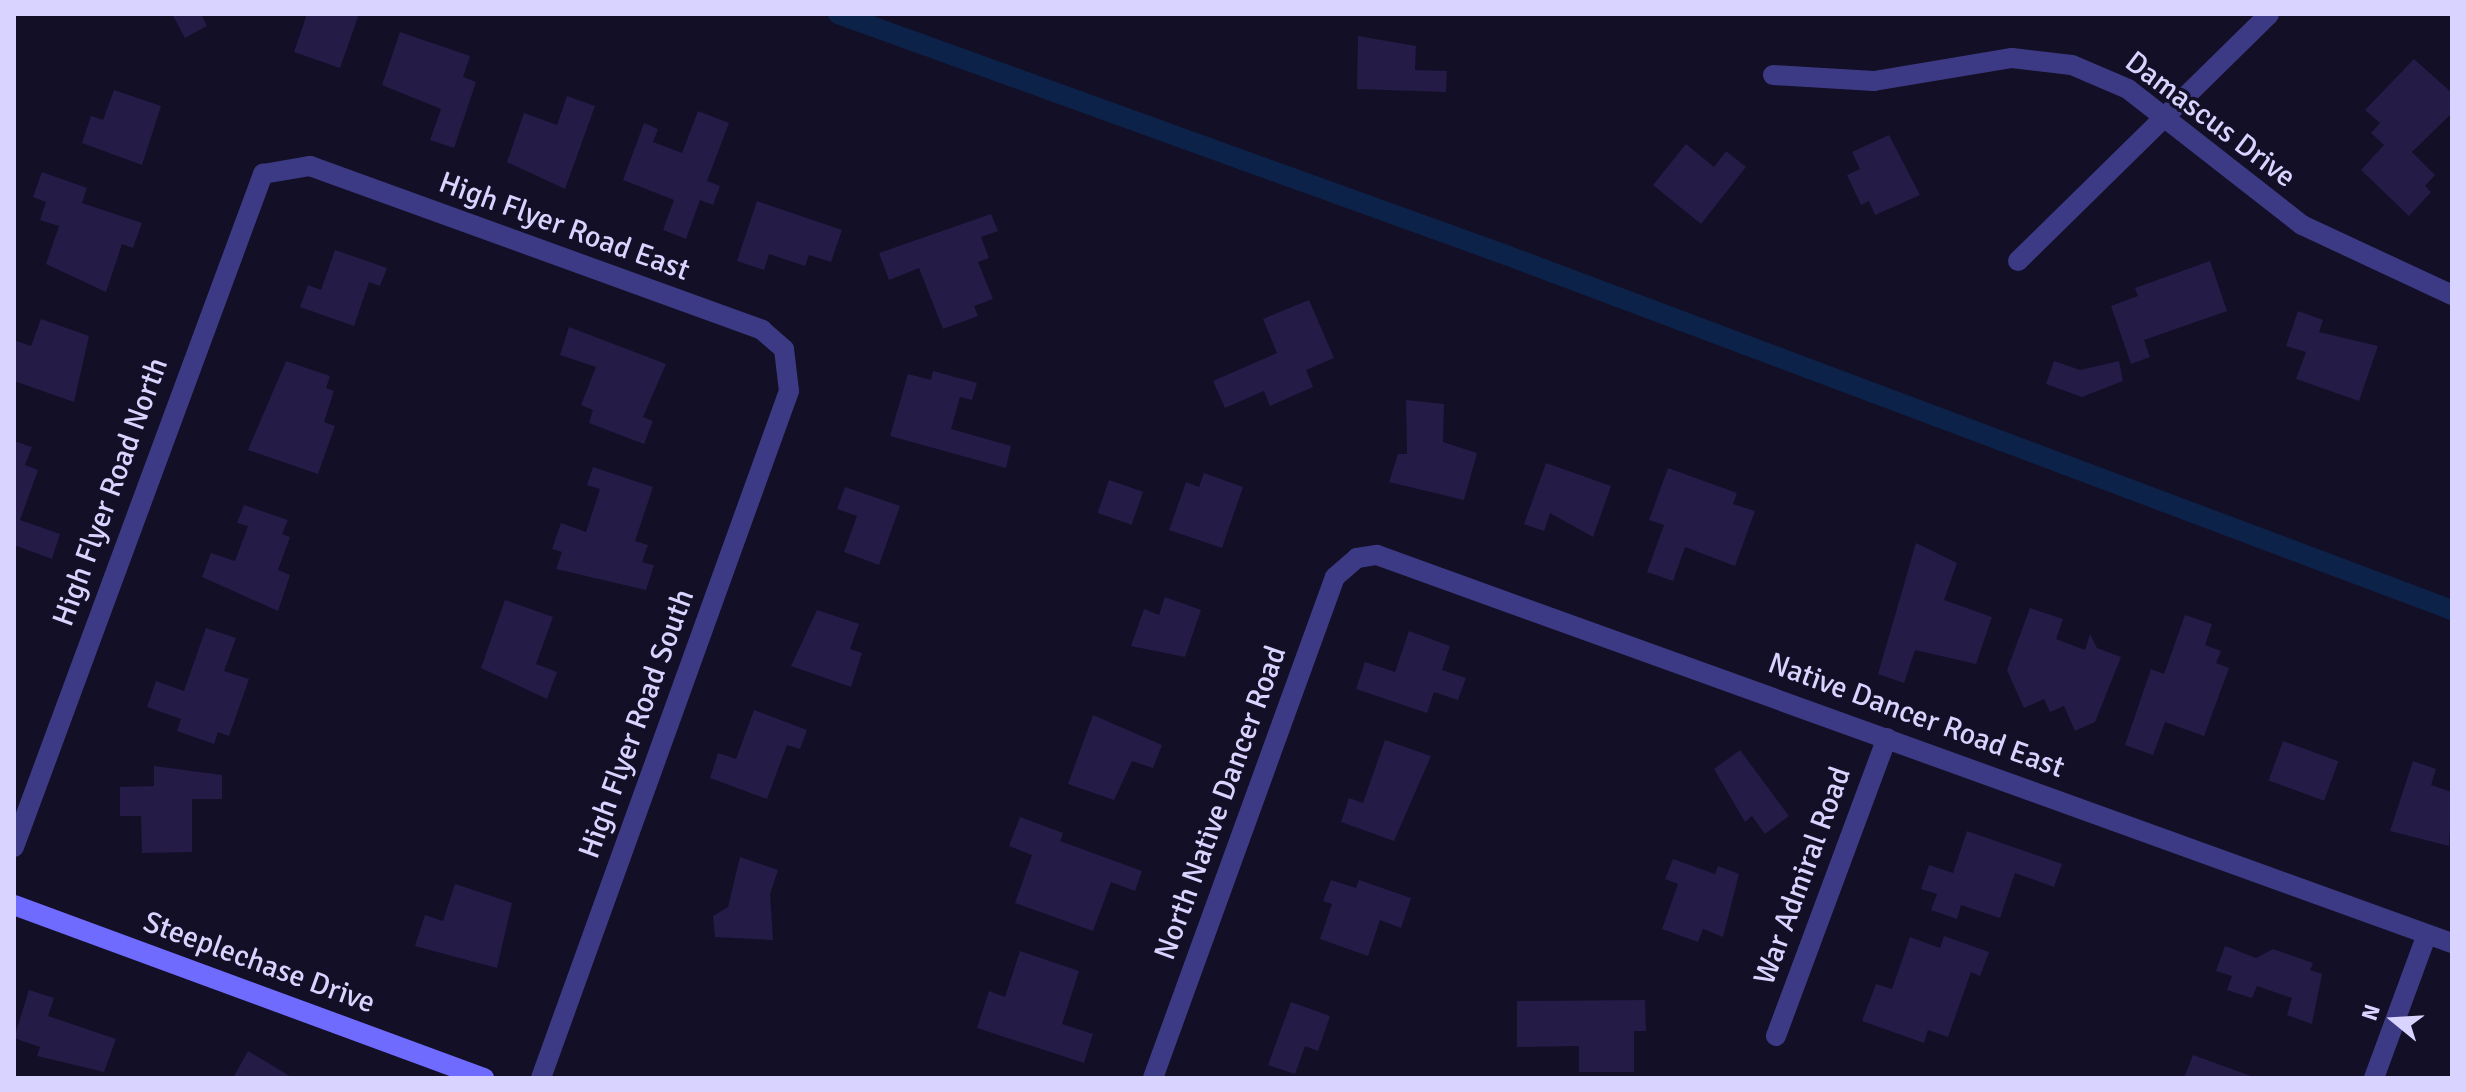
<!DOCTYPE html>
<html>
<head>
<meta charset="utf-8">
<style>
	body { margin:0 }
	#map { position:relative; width:2466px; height:1092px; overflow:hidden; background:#130f26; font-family:Signika,sans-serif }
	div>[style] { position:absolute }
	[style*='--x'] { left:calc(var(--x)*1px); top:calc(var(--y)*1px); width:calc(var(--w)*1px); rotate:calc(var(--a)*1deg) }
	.canal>* { height:20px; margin:-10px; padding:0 10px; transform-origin:10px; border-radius:10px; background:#0c2248 }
	.building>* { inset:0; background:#241b47; transform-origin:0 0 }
	.street>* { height:20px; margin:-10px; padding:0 10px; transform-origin:10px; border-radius:10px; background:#3d3a85 }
	.secondary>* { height:20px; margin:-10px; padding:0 10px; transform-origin:10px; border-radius:10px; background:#6f6bff }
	span { translate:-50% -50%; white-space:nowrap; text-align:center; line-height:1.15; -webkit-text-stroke:7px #130f26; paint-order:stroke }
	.street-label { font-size:30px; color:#d9d4ff }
	.frame { position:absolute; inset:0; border:16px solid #d9d4ff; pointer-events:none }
	.north { position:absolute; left:2354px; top:980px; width:80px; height:80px; -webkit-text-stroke:6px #130f26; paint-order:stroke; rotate:288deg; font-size:22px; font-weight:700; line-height:32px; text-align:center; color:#d9d4ff }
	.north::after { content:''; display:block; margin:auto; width:28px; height:36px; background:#d9d4ff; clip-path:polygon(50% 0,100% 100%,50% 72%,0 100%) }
</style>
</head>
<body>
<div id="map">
	<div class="canal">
		<div style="--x:838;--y:14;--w:710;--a:19.84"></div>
		<div style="--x:1506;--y:255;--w:1010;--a:20.57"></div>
	</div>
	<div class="building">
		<div style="clip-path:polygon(172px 14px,201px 14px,207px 26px,185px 38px)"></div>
		<div style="clip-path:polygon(307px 14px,359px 14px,340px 68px,294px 52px)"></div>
		<div style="clip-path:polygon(400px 32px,470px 56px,463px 77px,476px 82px,454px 148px,430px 140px,441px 109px,382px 85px)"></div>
		<div style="clip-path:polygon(1358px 36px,1416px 46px,1415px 70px,1447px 71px,1446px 92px,1357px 89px)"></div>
		<div style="clip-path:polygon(2414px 59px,2452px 93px,2452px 113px,2412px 152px,2435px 175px,2425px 186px,2431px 192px,2409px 216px,2361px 170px,2384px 145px,2371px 133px,2380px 123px,2365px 110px)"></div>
		<div style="clip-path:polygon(114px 90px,161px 106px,142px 165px,82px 143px,91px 116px,103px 120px)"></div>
		<div style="clip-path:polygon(567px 96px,595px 106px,565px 189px,507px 162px,524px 113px,557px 125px)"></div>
		<div style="clip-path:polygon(698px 111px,729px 123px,707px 181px,720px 186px,713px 205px,700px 200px,686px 239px,663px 230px,674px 200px,623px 180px,644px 123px,658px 129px,653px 142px,682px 153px)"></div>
		<div style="clip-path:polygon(1889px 135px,1920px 195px,1875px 215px,1869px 201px,1861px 205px,1847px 175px,1860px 169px,1852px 152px)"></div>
		<div style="clip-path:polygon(1686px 144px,1714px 167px,1726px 151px,1746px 167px,1701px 224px,1653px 185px)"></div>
		<div style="clip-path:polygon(42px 172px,87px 188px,82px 203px,142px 223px,133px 248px,122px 244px,106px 292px,46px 264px,59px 226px,40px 220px,46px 202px,33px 197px)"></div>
		<div style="clip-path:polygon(757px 201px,842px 230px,831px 262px,809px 255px,805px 266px,769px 254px,764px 270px,737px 261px)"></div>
		<div style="clip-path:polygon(991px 214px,998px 231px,981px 237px,989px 258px,978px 262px,993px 299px,974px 306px,978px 316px,943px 329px,919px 268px,889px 280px,879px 253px)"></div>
		<div style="clip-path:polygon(335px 250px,387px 268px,380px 286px,369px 282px,354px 326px,300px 307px,308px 285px,321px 290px)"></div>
		<div style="clip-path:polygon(2210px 261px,2227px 311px,2144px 340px,2150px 357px,2131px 364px,2111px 306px,2138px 296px,2135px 288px)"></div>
		<div style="clip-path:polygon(1309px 300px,1334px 358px,1306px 370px,1313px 387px,1270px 406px,1264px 391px,1225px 408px,1213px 381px,1277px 353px,1263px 319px)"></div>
		<div style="clip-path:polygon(2298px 311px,2323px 320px,2319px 332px,2378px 346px,2359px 401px,2296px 379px,2306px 352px,2286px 346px)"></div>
		<div style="clip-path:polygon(41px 319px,89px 336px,74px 402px,14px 381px,14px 340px,31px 346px)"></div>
		<div style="clip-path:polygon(569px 327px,666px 364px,643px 417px,653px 421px,644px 444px,589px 423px,593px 410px,581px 405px,596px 367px,560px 355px)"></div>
		<div style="clip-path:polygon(286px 361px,330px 376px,326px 388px,334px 391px,324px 422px,335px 426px,318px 474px,248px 450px)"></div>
		<div style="clip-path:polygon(2054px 361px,2080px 370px,2119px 361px,2123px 381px,2082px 397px,2046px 384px)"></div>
		<div style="clip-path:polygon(933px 371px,977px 383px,972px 400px,960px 397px,951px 429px,1011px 446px,1006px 468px,890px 436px,908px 374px,931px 380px)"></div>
		<div style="clip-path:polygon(1406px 400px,1444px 404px,1443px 442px,1477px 453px,1464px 500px,1389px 482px,1398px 454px,1407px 454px)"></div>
		<div style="clip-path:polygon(14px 441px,32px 447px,25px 465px,38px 470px,20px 520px,60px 534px,52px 559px,14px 545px)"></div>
		<div style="clip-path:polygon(1546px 463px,1611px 486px,1593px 537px,1550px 513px,1544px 531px,1524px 524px)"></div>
		<div style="clip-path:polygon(593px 467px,653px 487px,635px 541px,648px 545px,642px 562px,654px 565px,646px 590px,556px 569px,562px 552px,552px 549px,561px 523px,586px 532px,600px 489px,587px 485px)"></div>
		<div style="clip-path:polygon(1668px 468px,1737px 493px,1733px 504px,1755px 511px,1735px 566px,1685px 547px,1673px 581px,1647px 572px,1664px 525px,1649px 520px)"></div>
		<div style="clip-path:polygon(1204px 473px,1243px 487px,1222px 548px,1169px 530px,1186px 482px,1199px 487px)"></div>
		<div style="left:1109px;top:480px;width:36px;height:35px;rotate:19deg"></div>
		<div style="clip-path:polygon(845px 487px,900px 506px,879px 565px,844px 552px,857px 516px,837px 509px)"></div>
		<div style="clip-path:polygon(244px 505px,288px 520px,282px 534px,290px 537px,278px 570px,290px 575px,278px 611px,202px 577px,211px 553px,235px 561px,248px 526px,237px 523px)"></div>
		<div style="clip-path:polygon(1916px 543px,1957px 563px,1944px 600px,1992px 617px,1976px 664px,1915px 650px,1904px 683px,1878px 674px)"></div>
		<div style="clip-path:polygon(1165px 597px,1201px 610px,1185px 657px,1131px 646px,1144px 609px,1159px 615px)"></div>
		<div style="clip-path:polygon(505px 600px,553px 617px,536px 664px,557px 672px,547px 699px,481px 668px)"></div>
		<div style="clip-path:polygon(2030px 608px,2063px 619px,2056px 639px,2085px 650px,2090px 634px,2097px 648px,2121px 657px,2095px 722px,2075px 731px,2064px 706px,2050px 712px,2044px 699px,2024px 708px,2007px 670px)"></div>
		<div style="clip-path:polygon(817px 610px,859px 624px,850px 649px,862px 653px,851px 687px,791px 666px)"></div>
		<div style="clip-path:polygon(2185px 615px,2212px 624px,2205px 645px,2221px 651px,2216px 663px,2229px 668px,2204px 736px,2165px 722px,2153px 755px,2125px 745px,2151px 669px,2164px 674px)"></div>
		<div style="clip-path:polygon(206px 628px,236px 638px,224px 671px,249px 679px,229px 736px,218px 732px,214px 744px,177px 731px,181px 719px,147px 707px,156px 681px,184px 691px)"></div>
		<div style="clip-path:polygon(1409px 631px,1450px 646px,1442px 670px,1466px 678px,1458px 700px,1434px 692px,1427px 713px,1356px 689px,1365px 662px,1395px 672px)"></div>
		<div style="clip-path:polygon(754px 710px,807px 730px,800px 749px,787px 745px,767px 799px,710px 778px,718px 753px,736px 759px)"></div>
		<div style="clip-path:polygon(1093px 715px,1162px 745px,1153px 768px,1132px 761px,1114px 800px,1068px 784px)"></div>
		<div style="clip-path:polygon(1385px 740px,1431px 756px,1394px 841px,1341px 822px,1349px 798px,1363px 803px)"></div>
		<div style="left:2283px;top:741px;width:59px;height:42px;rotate:20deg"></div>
		<div style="clip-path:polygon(1740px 750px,1789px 816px,1765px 834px,1752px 816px,1745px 822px,1714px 769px)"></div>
		<div style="clip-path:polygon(2413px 761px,2436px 769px,2431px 785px,2452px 792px,2449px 846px,2390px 831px)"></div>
		<div style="clip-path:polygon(154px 766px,222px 775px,222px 799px,192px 799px,192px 852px,142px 853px,141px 816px,120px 816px,120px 787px,154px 786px)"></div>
		<div style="clip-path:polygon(1020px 817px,1063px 833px,1060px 841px,1142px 871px,1135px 891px,1111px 882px,1093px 931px,1015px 903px,1032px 855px,1009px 846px)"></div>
		<div style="clip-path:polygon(1967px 831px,2062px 864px,2054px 887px,2015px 873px,2000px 918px,1961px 905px,1957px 919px,1931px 910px,1937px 894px,1921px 889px,1929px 865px,1953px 873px)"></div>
		<div style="clip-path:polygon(740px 857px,778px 870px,770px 894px,773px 940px,715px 937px,713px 916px,728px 907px)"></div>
		<div style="clip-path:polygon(1673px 859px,1715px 874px,1718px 866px,1739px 874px,1723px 937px,1703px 929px,1698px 942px,1662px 929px,1678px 884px,1665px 879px)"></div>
		<div style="clip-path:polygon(1331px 880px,1356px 888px,1359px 880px,1411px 898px,1401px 928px,1380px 920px,1368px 956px,1320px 939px,1332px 904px,1323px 901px)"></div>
		<div style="clip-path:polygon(455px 884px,512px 903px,497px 968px,415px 946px,425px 915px,443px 921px)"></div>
		<div style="clip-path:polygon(1944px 936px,1989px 952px,1980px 976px,1971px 972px,1948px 1037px,1928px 1030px,1924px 1043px,1862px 1021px,1876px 984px,1892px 989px,1910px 937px,1940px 948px)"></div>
		<div style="clip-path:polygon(2225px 946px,2256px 958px,2273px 949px,2313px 963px,2310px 970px,2322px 974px,2312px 1024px,2287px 1015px,2292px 998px,2257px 986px,2252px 998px,2227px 990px,2232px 976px,2216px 971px)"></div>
		<div style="clip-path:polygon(1020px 951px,1079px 971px,1062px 1024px,1093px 1034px,1084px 1063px,977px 1028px,989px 991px,1005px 997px)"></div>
		<div style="clip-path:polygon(29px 990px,54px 998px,48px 1016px,116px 1039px,104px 1072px,37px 1056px,40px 1047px,14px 1038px)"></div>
		<div style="clip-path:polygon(1645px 1000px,1646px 1031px,1634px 1031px,1634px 1072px,1579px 1072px,1579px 1046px,1517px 1047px,1517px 1001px)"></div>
		<div style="clip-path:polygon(1291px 1002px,1330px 1016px,1318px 1051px,1305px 1046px,1295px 1074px,1268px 1065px)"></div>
		<div style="clip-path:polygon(248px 1051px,293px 1078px,233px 1078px)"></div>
		<div style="clip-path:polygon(2193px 1055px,2251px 1076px,2251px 1078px,2184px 1078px)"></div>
	</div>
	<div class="street">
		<div style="--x:1773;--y:75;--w:101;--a:3.4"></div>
		<div style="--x:1874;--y:81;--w:140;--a:-9.5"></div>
		<div style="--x:2012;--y:58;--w:60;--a:6.7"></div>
		<div style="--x:2072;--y:65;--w:61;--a:23.2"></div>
		<div style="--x:2128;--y:89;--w:221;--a:38"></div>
		<div style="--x:2302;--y:225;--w:166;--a:25"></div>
		<div style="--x:2018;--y:261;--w:352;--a:-44.5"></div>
		<div style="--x:14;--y:847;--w:718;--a:-69.7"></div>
		<div style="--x:263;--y:174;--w:48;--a:-9.7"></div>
		<div style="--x:310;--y:166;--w:481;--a:19.9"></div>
		<div style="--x:762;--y:330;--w:29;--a:41"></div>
		<div style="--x:784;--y:349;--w:42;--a:83.2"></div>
		<div style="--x:789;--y:391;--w:730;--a:109.85"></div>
		<div style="--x:1776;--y:1036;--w:318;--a:-69.6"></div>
		<div style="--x:1153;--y:1078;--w:533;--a:-70.04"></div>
		<div style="--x:1335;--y:577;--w:29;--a:-41"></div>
		<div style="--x:1357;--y:558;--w:20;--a:-9"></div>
		<div style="--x:1377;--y:555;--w:1143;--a:19.85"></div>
		<div style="--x:2374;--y:1078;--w:153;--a:-69.8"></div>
	</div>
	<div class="secondary">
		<div style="--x:14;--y:905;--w:501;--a:20.21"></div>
	</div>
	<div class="street-label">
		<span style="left:2210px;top:120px;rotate:37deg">Damascus Drive</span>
		<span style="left:564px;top:227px;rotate:20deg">High Flyer Road East</span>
		<span style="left:111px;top:492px;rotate:-70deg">High Flyer Road North</span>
		<span style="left:1916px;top:716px;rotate:20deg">Native Dancer Road East</span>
		<span style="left:637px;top:724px;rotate:-70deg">High Flyer Road South</span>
		<span style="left:1221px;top:803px;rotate:-70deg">North Native Dancer Road</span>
		<span style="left:1803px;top:876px;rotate:-70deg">War Admiral Road</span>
		<span style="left:259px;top:963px;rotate:20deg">Steeplechase Drive</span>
	</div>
	<div class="frame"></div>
	<div class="north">N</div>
</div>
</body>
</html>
